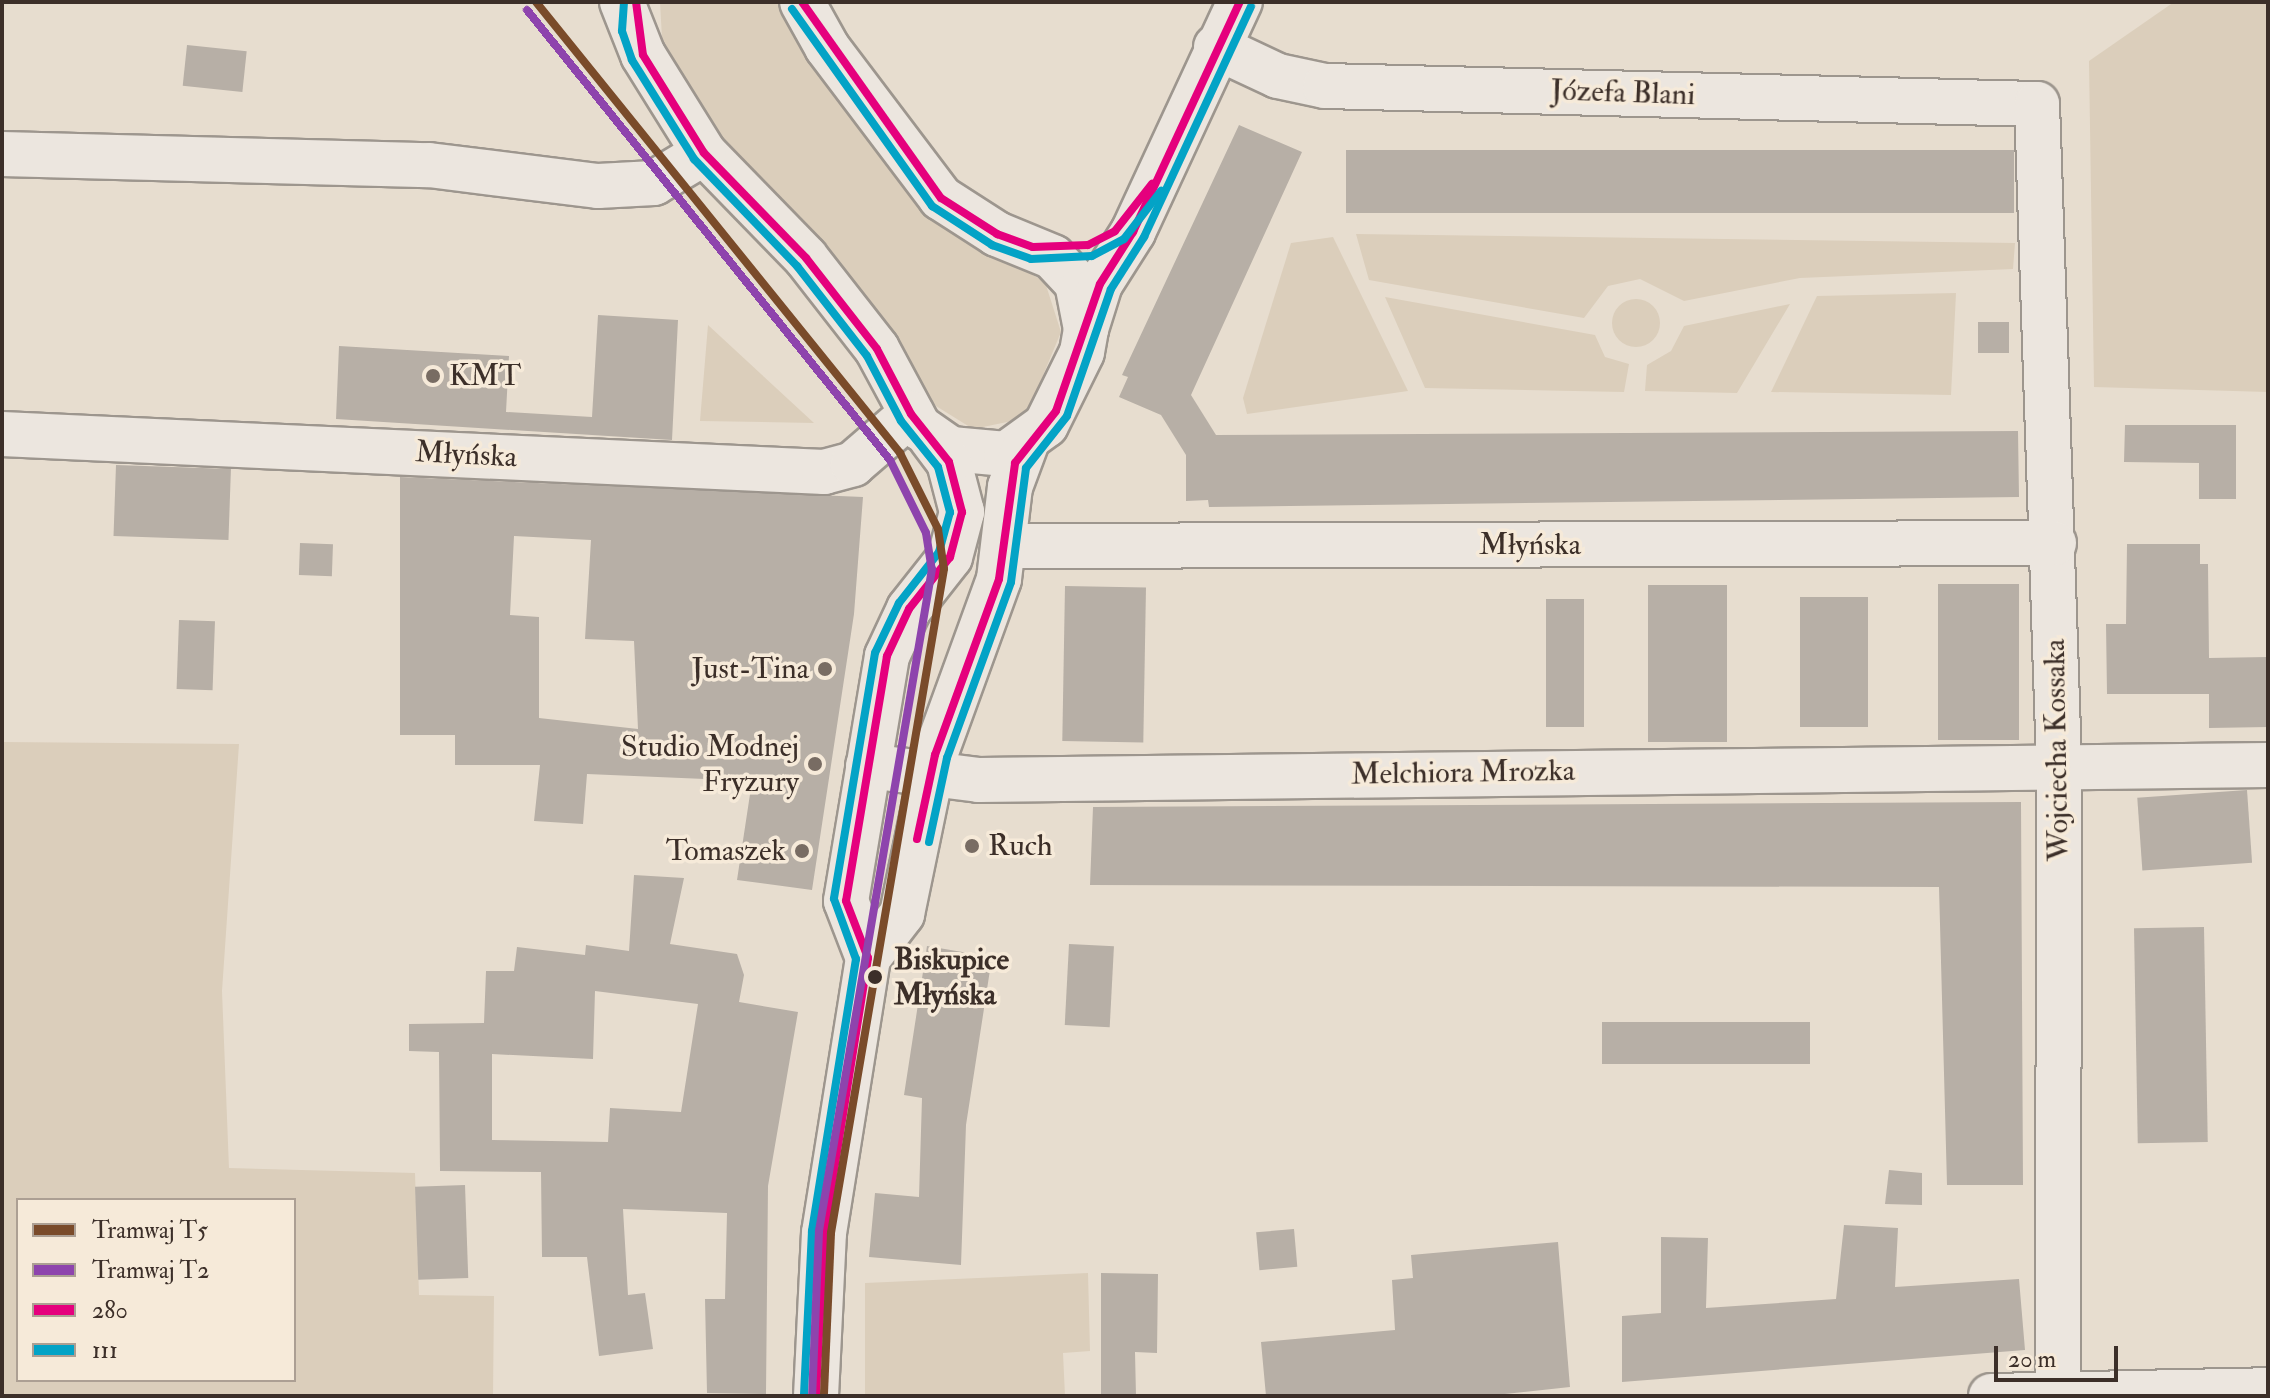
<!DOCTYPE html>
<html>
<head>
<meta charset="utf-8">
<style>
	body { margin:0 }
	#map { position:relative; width:2270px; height:1398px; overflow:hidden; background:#e7ddcf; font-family:"IM FELL Double Pica",serif }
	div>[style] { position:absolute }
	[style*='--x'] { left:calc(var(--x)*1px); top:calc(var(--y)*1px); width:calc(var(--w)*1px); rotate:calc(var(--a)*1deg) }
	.green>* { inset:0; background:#dbcebb }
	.round { border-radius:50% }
	.building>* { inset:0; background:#b7afa6; transform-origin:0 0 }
	.roads { filter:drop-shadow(2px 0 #9d968e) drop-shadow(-2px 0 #9d968e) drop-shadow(0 2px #9d968e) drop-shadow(0 -2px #9d968e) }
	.minor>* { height:44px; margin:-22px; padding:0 22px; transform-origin:22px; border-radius:22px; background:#ece6df }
	.bus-1>* { height:8px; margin:-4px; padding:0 4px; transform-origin:4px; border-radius:4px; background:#e5007d }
	.bus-2>* { height:8px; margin:-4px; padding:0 4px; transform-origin:4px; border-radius:4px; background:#03a3c6 }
	.tram-1>* { height:8px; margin:-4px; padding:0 4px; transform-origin:4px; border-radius:4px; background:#7a4b2a }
	.tram-2>* { height:8px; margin:-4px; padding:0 4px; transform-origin:4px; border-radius:4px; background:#8e44ad }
	.dots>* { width:22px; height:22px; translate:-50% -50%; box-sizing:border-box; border:4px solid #f6ead9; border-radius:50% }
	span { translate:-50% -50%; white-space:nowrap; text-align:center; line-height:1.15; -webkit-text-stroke:7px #f6ead9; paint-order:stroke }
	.street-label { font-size:30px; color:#3c2f29 }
	.poi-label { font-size:30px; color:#3c2f29 }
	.left { translate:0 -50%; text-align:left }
	.right { translate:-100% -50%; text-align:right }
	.stop-label { font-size:30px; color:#3c2f29; font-weight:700 }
	.frame { position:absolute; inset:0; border:4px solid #3c2f29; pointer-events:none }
	.legend { position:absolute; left:16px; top:1198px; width:280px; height:184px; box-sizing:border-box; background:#f6ead9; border:2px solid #ac9f93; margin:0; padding:10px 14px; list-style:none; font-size:24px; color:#3c2f29 }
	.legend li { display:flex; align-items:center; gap:16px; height:40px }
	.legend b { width:40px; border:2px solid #ac9f93 }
	.scale { position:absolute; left:1994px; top:1346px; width:124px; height:36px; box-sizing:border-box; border:4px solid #3c2f29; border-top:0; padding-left:10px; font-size:24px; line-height:28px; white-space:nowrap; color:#3c2f29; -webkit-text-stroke:6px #f6ead9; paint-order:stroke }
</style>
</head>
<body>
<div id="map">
	<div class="green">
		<div style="clip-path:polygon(660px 2px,778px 2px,958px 232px,1045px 282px,1061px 332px,1032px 402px,1017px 420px,973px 429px,936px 406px,695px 105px,662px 38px)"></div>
		<div style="clip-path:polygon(2174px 2px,2268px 2px,2268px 392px,2094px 387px,2089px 61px)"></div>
		<div style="clip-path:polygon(1356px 234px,2015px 243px,2013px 269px,1800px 278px,1684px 301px,1640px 279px,1608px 286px,1584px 318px,1369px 280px)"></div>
		<div style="clip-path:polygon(1333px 237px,1408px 391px,1247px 414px,1243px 398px,1291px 243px)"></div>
		<div style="clip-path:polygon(1956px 293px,1951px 395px,1771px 392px,1817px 296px)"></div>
		<div style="clip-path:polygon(1385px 297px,1595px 335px,1605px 357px,1629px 364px,1624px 392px,1425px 388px)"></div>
		<div class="round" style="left:1612px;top:299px;width:48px;height:48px"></div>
		<div style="clip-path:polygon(1790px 304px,1737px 393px,1645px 391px,1647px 365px,1671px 351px,1684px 326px)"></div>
		<div style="clip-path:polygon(708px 325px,814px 423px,700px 421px)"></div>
		<div style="clip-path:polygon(evenodd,2px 742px,239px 744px,222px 991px,229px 1168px,415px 1173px,419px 1295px,494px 1296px,493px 1396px,2px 1396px,2px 742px,18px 1200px,294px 1200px,294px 1380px,18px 1380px,18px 1200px)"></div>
		<div style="clip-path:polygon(1088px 1273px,1090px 1351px,1063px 1353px,1065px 1396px,865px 1396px,865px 1283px)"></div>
	</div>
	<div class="building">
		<div style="left:187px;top:45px;width:60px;height:41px;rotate:6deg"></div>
		<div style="clip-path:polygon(1239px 125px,1302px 152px,1191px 395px,1216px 435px,2018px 431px,2019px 497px,1209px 507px,1208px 500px,1186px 501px,1186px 455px,1161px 415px,1119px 397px,1128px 377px,1122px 375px)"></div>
		<div style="left:1346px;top:150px;width:668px;height:63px"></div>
		<div style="clip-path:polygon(598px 315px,678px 320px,672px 440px,336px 419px,339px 346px,509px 356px,506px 412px,592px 417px)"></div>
		<div style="left:1978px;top:322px;width:31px;height:31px"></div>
		<div style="clip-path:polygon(2125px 425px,2236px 425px,2236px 499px,2199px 499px,2199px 463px,2124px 462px)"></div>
		<div style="left:116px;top:465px;width:115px;height:71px;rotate:2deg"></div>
		<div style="clip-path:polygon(evenodd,400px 477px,863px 497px,854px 614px,812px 890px,737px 880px,752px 781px,587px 774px,583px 824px,534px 821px,540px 765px,455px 765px,455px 735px,400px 735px,400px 477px,514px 536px,591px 540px,585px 639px,634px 641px,638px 729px,539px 718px,539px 617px,510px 615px,514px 536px)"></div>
		<div style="left:300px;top:543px;width:33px;height:32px;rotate:2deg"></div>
		<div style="clip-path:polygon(2127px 544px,2200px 544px,2200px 564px,2208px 564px,2209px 658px,2268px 657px,2268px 727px,2209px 728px,2209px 694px,2107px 694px,2106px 624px,2126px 624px)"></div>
		<div style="left:1938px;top:584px;width:81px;height:156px"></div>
		<div style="left:1648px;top:585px;width:79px;height:157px"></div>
		<div style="left:1065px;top:586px;width:81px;height:155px;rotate:1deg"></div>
		<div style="left:1800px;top:597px;width:68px;height:130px"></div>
		<div style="left:1546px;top:599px;width:38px;height:128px"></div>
		<div style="left:179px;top:620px;width:36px;height:69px;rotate:2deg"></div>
		<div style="left:2247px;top:790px;width:73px;height:110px;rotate:86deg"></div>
		<div style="clip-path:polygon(2021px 802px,2023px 1185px,1947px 1185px,1939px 887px,1090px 885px,1093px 807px)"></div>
		<div style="clip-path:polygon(evenodd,634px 875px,684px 878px,670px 944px,737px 954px,744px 975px,739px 1002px,798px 1012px,768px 1186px,766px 1394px,707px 1393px,705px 1299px,725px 1299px,727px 1213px,623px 1209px,628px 1295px,645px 1293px,653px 1349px,599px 1356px,587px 1257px,542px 1257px,541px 1172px,440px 1171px,439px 1052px,409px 1051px,409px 1024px,484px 1023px,486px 971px,514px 971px,517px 947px,585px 955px,586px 945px,629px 951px,634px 875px,595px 991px,698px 1004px,681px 1112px,610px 1108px,608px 1142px,492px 1140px,492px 1054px,593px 1059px,595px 991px)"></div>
		<div style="left:2204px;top:927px;width:215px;height:70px;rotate:89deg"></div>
		<div style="left:1069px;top:944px;width:45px;height:81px;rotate:3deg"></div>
		<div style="clip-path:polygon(927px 946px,992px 957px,966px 1125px,961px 1265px,869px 1257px,875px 1193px,919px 1197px,922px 1098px,904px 1095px)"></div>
		<div style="left:1602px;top:1022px;width:208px;height:42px"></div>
		<div style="clip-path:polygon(1889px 1170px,1922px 1173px,1922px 1205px,1885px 1204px)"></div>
		<div style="left:465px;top:1185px;width:93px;height:50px;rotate:88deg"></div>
		<div style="clip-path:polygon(1844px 1225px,1898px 1228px,1895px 1287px,2019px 1279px,2025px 1350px,1622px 1382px,1622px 1316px,1661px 1313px,1661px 1237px,1708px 1238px,1706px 1308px,1836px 1299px)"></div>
		<div style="left:1294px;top:1229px;width:38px;height:38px;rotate:85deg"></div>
		<div style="clip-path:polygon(1558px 1242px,1570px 1387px,1486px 1396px,1266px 1396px,1261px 1342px,1395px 1330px,1392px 1280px,1413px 1278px,1411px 1255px)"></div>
		<div style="clip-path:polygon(1101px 1273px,1158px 1274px,1157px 1353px,1135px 1352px,1136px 1396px,1101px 1396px)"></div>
	</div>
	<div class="roads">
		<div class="minor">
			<div style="--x:622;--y:2;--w:57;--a:68.4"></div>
			<div style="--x:643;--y:55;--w:115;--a:58.1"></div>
			<div style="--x:704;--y:153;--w:146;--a:45.8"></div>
			<div style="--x:806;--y:258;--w:115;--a:52"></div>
			<div style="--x:877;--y:349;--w:89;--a:61.7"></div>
			<div style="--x:919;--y:427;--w:39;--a:35"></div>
			<div style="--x:951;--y:449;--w:55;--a:5.2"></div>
			<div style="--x:1006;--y:454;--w:49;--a:-35.9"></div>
			<div style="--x:1046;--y:425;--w:81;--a:-63.7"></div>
			<div style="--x:1082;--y:352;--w:23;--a:-80"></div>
			<div style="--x:1086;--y:329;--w:47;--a:-101.1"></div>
			<div style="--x:1077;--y:283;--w:35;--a:-133"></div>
			<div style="--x:1053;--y:257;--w:61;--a:-157.7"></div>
			<div style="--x:997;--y:234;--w:67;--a:-147.3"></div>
			<div style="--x:941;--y:198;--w:189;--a:-127.1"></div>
			<div style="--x:827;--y:47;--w:51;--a:-119.1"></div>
			<div style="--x:1216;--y:47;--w:68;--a:25.1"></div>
			<div style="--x:1278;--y:76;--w:48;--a:12"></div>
			<div style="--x:1325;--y:86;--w:712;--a:1.45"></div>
			<div style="--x:2037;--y:104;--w:660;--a:88.09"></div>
			<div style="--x:2059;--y:764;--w:632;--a:90.09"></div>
			<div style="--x:2;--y:154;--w:427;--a:1.5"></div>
			<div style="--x:429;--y:165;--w:170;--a:7.1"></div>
			<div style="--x:598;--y:186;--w:56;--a:-3.1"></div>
			<div style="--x:654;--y:183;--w:58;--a:-31"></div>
			<div style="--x:1086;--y:329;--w:47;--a:-72.7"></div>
			<div style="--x:1100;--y:284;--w:62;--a:-57.6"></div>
			<div style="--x:1133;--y:232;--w:254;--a:-65.1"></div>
			<div style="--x:2;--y:434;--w:823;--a:2.65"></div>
			<div style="--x:824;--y:472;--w:30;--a:-15"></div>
			<div style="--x:853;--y:464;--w:77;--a:-40.8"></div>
			<div style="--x:1006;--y:546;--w:1048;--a:-0.16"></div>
			<div style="--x:868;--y:766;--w:112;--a:7.2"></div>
			<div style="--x:979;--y:780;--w:1289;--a:-0.67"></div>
			<div style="--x:868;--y:958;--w:61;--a:-111.1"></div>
			<div style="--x:846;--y:901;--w:248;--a:-80.5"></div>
			<div style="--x:887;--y:656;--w:52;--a:-64.9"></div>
			<div style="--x:909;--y:609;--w:66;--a:-51.7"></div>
			<div style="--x:950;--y:557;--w:47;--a:-75.1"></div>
			<div style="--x:962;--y:512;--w:52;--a:-104.6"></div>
			<div style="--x:949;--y:462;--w:30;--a:-127"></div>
			<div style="--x:816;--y:1396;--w:163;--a:-87.2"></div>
			<div style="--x:824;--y:1233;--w:278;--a:-80.9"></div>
			<div style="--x:868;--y:958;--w:56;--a:-52.3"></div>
			<div style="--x:902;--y:914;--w:162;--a:-78.3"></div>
			<div style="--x:935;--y:755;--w:187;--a:-70"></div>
			<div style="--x:999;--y:579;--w:93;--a:-83.2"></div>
			<div style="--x:1010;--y:487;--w:46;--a:-69.6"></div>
			<div style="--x:1991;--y:1396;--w:277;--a:-1.2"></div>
		</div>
	</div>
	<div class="bus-1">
		<div style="--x:636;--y:2;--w:53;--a:82.5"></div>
		<div style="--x:643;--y:55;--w:115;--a:58.1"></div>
		<div style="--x:704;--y:153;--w:146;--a:45.8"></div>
		<div style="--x:806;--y:258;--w:115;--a:52"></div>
		<div style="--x:877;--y:349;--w:73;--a:62.4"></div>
		<div style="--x:911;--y:414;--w:61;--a:51.6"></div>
		<div style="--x:949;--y:462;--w:52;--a:75.4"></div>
		<div style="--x:962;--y:512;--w:47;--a:104.9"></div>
		<div style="--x:950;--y:557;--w:66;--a:128.3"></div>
		<div style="--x:909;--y:609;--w:52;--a:115.1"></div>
		<div style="--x:887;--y:656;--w:248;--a:99.5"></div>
		<div style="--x:846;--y:901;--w:61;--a:68.9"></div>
		<div style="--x:868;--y:958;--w:278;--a:99.1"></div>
		<div style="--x:824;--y:1233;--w:163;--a:92.8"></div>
		<div style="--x:802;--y:2;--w:240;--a:54.7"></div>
		<div style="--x:941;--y:198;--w:67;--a:32.7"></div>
		<div style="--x:997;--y:234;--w:38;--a:20"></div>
		<div style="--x:1033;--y:247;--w:55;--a:-2.1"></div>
		<div style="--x:1088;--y:245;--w:30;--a:-27"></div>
		<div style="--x:1115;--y:231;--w:60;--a:-51.8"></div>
		<div style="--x:917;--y:839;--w:86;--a:-77.9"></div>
		<div style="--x:935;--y:755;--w:187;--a:-70"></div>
		<div style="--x:999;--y:579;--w:117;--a:-82.1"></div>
		<div style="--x:1015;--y:463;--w:66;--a:-51.7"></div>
		<div style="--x:1056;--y:411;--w:134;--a:-70.9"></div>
		<div style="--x:1100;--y:284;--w:62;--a:-57.6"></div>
		<div style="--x:1133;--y:232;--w:254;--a:-65.1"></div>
	</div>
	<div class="bus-2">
		<div style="--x:624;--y:2;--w:29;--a:94"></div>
		<div style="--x:622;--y:31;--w:31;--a:71"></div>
		<div style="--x:632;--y:60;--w:117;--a:57.9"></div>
		<div style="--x:694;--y:159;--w:149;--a:46.1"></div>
		<div style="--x:797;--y:266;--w:114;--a:52.1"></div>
		<div style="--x:867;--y:356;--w:73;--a:62.4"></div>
		<div style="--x:901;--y:421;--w:59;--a:51.2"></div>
		<div style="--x:938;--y:467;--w:47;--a:75.1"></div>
		<div style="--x:950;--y:512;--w:41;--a:105.4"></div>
		<div style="--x:939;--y:552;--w:65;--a:128.1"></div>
		<div style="--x:899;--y:603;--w:55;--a:115.6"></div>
		<div style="--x:875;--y:653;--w:249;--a:99.5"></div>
		<div style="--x:834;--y:899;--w:64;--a:69.9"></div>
		<div style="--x:856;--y:959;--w:276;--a:99.2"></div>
		<div style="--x:812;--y:1231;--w:164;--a:92.8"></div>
		<div style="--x:792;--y:9;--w:242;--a:54.6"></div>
		<div style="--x:932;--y:206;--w:72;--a:33"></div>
		<div style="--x:992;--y:245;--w:41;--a:19.7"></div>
		<div style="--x:1031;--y:259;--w:61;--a:-2.8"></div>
		<div style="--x:1092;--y:256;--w:36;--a:-28"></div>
		<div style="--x:1124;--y:239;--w:61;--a:-52.4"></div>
		<div style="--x:929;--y:842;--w:86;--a:-77.9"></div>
		<div style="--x:947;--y:758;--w:187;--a:-70"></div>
		<div style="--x:1011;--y:582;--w:115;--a:-82.5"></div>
		<div style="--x:1026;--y:468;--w:66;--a:-51.7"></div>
		<div style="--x:1067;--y:416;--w:134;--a:-70.9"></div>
		<div style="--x:1111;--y:289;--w:62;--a:-57.6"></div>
		<div style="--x:1144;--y:237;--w:254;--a:-65.1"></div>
	</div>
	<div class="tram-1">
		<div style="--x:536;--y:2;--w:580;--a:51.09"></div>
		<div style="--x:900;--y:453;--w:85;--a:63.4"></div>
		<div style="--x:938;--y:529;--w:40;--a:81.5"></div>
		<div style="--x:944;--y:569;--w:674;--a:99.66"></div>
		<div style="--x:831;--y:1233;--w:163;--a:92.5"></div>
	</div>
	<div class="tram-2">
		<div style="--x:527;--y:10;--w:578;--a:51.11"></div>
		<div style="--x:890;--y:460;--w:81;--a:63.7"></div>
		<div style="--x:926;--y:533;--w:36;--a:81"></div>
		<div style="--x:932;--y:569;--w:672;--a:99.69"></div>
		<div style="--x:819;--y:1231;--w:164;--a:92.4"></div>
	</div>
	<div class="dots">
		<div style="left:433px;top:376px;background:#786c63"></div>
		<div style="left:825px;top:669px;background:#786c63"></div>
		<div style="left:815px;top:764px;background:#786c63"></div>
		<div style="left:972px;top:846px;background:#786c63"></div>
		<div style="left:802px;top:851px;background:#786c63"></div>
		<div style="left:875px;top:977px;background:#3c2f29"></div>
	</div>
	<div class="street-label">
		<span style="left:1623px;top:93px;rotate:2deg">Józefa Blani</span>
		<span style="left:466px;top:455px;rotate:3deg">Młyńska</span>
		<span style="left:1530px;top:545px">Młyńska</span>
		<span style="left:2057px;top:750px;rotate:-91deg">Wojciecha Kossaka</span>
		<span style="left:1463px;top:773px;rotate:-1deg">Melchiora Mrozka</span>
	</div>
	<div class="poi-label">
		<span class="left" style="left:449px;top:376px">KMT</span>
		<span class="right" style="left:809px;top:669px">Just-Tina</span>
		<span class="right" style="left:799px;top:764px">Studio Modnej<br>Fryzury</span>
		<span class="left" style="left:988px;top:846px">Ruch</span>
		<span class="right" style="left:786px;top:851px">Tomaszek</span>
	</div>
	<div class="stop-label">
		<span class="left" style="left:894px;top:977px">Biskupice<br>Młyńska</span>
	</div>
	<div class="frame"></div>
	<ul class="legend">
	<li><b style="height:10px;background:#7a4b2a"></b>Tramwaj T5</li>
	<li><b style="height:10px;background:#8e44ad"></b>Tramwaj T2</li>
	<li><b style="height:10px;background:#e5007d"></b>280</li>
	<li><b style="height:10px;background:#03a3c6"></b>111</li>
	</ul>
	<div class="scale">20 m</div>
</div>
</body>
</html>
